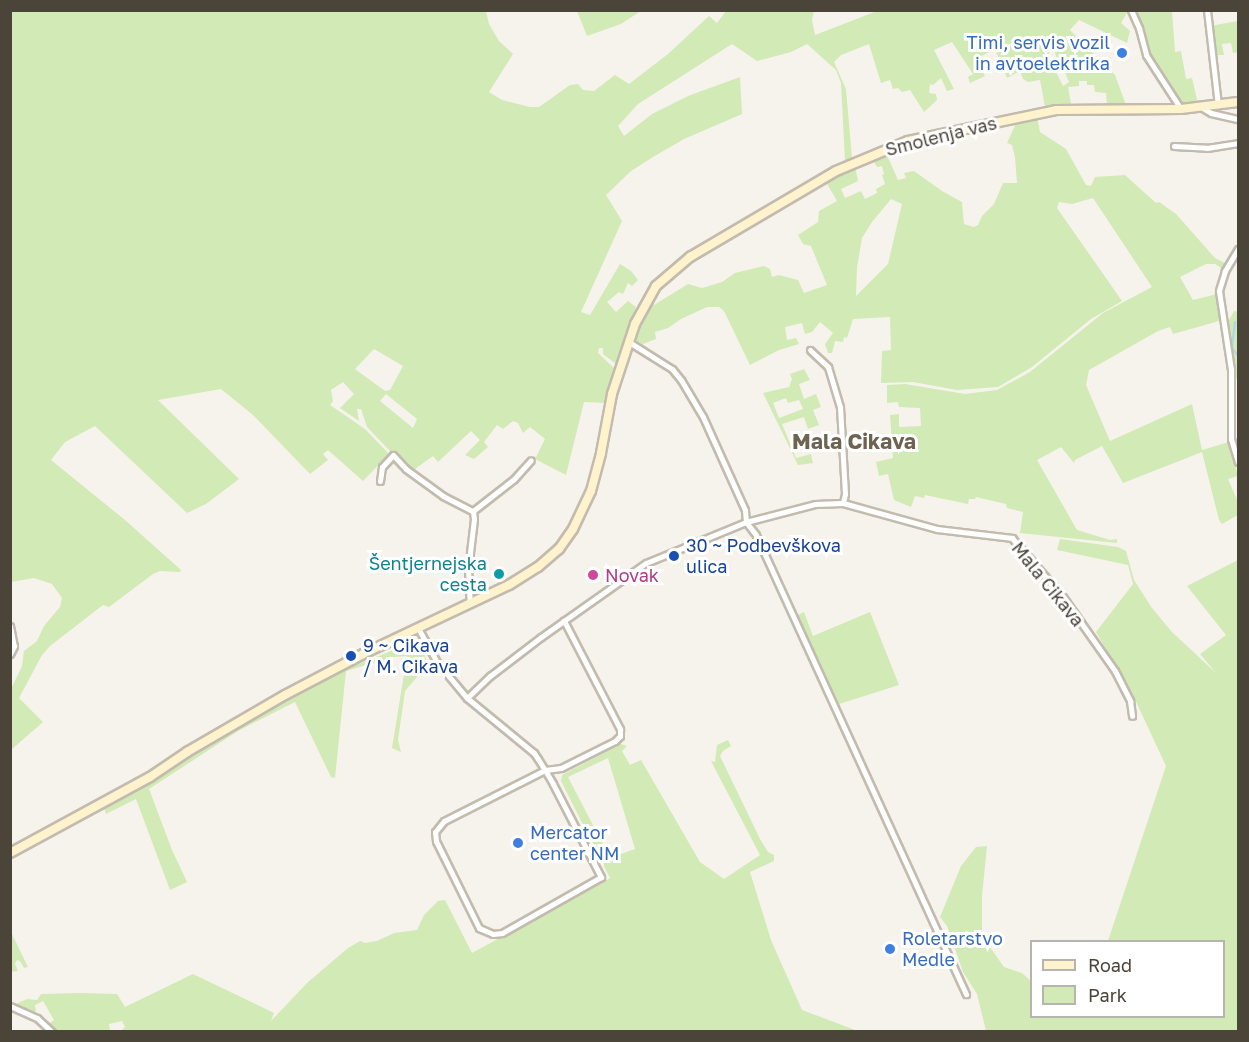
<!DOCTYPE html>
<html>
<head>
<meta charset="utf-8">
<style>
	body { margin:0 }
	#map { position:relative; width:1249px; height:1042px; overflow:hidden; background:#f6f3ec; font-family:"Golos Text",sans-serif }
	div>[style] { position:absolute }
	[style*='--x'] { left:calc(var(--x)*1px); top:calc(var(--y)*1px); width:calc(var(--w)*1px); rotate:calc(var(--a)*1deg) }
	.green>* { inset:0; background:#d2eab5 }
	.stream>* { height:2px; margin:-1px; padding:0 1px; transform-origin:1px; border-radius:1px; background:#a9d4f2 }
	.roads { filter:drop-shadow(2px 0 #c2bbae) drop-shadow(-2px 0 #c2bbae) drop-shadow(0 2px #c2bbae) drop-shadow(0 -2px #c2bbae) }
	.street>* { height:5px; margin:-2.5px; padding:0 2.5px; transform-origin:2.5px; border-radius:2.5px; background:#fff }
	.secondary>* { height:8px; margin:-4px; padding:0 4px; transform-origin:4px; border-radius:4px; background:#fff3cd }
	.dots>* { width:16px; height:16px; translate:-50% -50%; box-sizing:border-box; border:3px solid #fff; border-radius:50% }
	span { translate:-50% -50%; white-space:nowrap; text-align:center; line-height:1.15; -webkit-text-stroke:6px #fff; paint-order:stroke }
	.shop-label { font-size:18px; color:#366cbe }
	.right { translate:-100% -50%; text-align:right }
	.left { translate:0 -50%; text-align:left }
	.street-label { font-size:18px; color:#4b4439 }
	.transit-label { font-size:18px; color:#164399 }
	.culture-label { font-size:18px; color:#0d838f }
	.hotel-label { font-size:18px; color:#b23c85 }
	.quarter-label { font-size:21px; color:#6e6250; font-weight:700 }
	.frame { position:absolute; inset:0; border:12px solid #4b4439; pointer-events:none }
	.legend { position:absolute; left:1030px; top:940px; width:195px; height:78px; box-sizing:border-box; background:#fff; border:2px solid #b7b4b0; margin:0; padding:8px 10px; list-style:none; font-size:18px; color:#4b4439 }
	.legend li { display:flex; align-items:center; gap:12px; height:30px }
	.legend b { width:30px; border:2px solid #b7b4b0 }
</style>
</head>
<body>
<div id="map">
	<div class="green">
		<div style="clip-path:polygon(evenodd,10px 11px,486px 11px,489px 24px,499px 41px,513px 54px,489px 92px,502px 100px,530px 107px,539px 107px,570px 85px,578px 84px,583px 90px,594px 91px,615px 75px,629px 84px,668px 54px,709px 16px,717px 23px,726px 11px,814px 11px,812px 20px,815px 35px,877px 11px,1128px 11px,1121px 23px,1130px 31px,1127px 43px,1079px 20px,1070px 30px,1115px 75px,1126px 105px,1107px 105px,1106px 93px,1095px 92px,1094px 85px,1087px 85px,1087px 81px,1079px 81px,1079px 86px,1068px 87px,1071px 104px,1045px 107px,1040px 80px,1028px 82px,1023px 79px,1020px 71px,1007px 78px,995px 49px,976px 59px,985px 76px,970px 83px,968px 77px,973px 74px,952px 42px,934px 50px,954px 89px,947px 91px,941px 78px,933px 85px,930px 84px,929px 93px,936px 94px,937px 100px,924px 112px,910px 90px,902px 92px,898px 88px,893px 89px,890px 80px,881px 83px,869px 44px,841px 55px,834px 62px,846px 89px,852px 158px,845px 161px,841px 83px,836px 70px,807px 44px,791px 52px,757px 61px,732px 44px,638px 104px,618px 126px,624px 136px,652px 114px,688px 96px,740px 77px,742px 114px,684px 139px,653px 157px,631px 171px,606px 195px,622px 221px,581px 312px,590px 315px,620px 264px,631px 271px,638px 280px,632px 286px,628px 283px,623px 294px,619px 292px,607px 302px,616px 312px,628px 301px,636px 307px,616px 364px,603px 354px,603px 348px,599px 348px,598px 353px,614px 368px,607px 403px,584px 402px,566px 475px,535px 459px,545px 439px,530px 427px,523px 433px,518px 423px,513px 421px,503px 429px,497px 425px,484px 442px,488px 447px,474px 459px,465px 455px,480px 440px,471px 431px,438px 462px,433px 456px,415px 469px,425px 482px,408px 470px,367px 427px,361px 409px,357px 409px,359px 421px,340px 408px,354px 394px,343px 382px,331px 390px,333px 401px,330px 405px,365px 429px,389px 454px,363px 481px,328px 450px,323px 454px,328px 460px,310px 474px,253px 415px,221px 389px,158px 400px,239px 479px,206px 504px,187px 513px,95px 426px,65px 442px,51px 460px,125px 520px,181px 570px,180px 572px,160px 571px,153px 574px,109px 607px,103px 605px,50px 646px,42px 655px,19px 698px,43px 722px,11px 750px,11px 689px,22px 666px,24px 651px,37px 641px,44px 626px,60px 607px,62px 598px,52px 584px,34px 578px,11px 582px,10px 11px,1048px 47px,1053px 47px,1061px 71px,1064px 70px,1069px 82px,1063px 86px,1050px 60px,1048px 47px,10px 11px,374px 349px,403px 366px,390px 390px,385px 391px,355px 369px,374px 349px,10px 11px,386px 394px,417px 419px,413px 428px,380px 401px,386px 394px)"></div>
		<div style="clip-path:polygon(577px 11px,641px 11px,621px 24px,587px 36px)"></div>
		<div style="clip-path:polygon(1133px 11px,1172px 11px,1175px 52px,1181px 51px,1186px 79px,1192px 78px,1198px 104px,1183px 105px,1160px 74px,1148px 55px,1143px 32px)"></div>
		<div style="clip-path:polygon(1238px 21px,1238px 52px,1233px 53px,1231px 43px,1222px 44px,1224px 55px,1216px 55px,1210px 26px)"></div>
		<div style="clip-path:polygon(evenodd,1037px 117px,1040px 132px,1066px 149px,1086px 185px,1091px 186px,1095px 177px,1125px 175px,1156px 203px,1159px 202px,1176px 214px,1215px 258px,1227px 264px,1224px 270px,1215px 264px,1206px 264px,1180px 277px,1193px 300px,1217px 294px,1221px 316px,1219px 321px,1173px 334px,1170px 327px,1158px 331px,1089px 370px,1086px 385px,1110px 441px,1192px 404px,1202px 450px,1229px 442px,1238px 476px,1228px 479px,1238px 502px,1238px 515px,1222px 524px,1219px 520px,1202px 452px,1123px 483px,1102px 446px,1075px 460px,1074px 463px,1061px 447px,1037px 460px,1077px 530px,1110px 540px,1117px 539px,1117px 543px,1020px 533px,1023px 512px,1007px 508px,1006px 504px,976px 497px,975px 499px,969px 499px,968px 504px,925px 495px,924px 498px,915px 496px,911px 507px,894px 500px,888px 474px,879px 476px,876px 462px,893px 458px,890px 415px,899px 414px,899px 427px,921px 426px,920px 408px,899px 407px,898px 402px,887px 403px,887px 385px,905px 384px,965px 394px,997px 390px,1030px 372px,1103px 313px,1152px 287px,1093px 198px,1072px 204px,1059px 202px,1057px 208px,1122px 301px,1091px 319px,1032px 367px,998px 387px,957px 390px,913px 382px,881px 383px,882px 351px,891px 350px,890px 317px,853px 319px,847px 338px,844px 337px,843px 342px,835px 341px,832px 353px,828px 353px,825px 344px,833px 333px,820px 322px,812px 332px,805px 334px,802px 323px,785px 327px,787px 340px,796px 338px,799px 344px,779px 350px,750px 365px,724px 311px,719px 307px,707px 307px,681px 319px,668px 328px,655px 332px,656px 339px,643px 344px,637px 342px,637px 330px,650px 301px,654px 305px,688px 284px,702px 288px,722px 282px,735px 273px,764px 266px,770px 269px,772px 277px,779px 275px,798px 280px,804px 293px,827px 285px,811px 246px,803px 244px,798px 235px,818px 222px,819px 211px,837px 201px,826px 182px,855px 166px,858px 181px,841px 189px,845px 198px,861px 191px,865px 199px,877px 193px,876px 189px,885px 184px,882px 175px,884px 174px,882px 166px,877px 167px,874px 162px,883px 154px,887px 155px,898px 180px,906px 178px,904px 173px,914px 171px,942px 191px,962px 202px,964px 224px,974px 227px,978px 225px,982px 216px,994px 204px,1003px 183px,1017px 183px,1015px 157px,1012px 145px,1007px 143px,1017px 121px,1037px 117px,891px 199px,902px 204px,888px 264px,856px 296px,857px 267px,862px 238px,872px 222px,891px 199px)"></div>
		<div style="clip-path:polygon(1234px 311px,1238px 312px,1238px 379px,1235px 379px,1227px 324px)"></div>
		<div style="clip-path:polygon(evenodd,804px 369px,810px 380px,799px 384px,804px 399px,816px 394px,821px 407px,813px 410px,819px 425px,808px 429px,804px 417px,782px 424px,796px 458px,811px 454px,813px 463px,798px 465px,763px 393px,789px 387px,792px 379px,790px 374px,804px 369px,786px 398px,788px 403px,799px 400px,803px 409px,779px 418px,773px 403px,786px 398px)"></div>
		<div style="clip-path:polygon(1060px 539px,1118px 547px,1126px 551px,1134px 580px,1152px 608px,1172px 632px,1216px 673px,1200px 654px,1226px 635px,1187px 586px,1238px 560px,1238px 1031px,986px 1031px,977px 994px,963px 972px,947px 926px,940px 917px,961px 866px,976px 847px,987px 846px,982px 896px,982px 936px,1004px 967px,1022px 973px,1031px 981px,1032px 1016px,1224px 1016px,1224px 942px,1108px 941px,1166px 766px,1132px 693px,1096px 632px,1133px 584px,1128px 565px,1057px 550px)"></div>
		<div style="clip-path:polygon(804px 612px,813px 636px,870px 612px,899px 685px,839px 704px,798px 615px)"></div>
		<div style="clip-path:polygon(401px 647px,416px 648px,424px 653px,428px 664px,405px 691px,398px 740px,401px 752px,392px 748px,407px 656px,393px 657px,346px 671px,335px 778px,331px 777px,295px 702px,238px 731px,149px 789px,172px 850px,187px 882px,170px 890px,136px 799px,106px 814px,104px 808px,151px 781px,223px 734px,349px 668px)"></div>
		<div style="clip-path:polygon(evenodd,728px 740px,731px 746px,723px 751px,720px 756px,760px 839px,768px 852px,774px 855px,774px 861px,750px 872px,771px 940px,802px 1010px,858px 1031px,121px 1031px,125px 1027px,122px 1021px,109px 1024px,110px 1031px,59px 1032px,50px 1023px,54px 1020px,43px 1001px,35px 1005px,36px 1011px,30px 1014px,12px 1005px,11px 1001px,16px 1004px,27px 999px,37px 1000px,41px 994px,80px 993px,117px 994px,125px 1007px,193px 974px,274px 1013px,271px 1021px,307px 983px,348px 948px,360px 941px,365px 943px,377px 941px,394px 933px,417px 930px,424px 915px,438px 901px,445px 900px,472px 953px,610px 878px,561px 781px,562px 775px,621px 744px,627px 746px,622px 751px,630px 765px,641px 760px,700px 862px,724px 879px,760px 855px,711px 761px,715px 762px,717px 745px,728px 740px,608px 758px,635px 849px,610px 858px,568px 777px,608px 758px)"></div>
		<div style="clip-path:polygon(11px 932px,28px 967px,24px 968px,20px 961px,17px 960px,15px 964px,18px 971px,11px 972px)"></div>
	</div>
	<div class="stream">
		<div style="--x:1235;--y:322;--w:26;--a:97"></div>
		<div style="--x:1232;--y:348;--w:10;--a:53"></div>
	</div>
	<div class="roads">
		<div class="street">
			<div style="--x:1131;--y:10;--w:20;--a:66"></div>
			<div style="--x:1139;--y:28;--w:28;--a:75"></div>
			<div style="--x:1146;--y:55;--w:64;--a:57.1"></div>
			<div style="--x:1207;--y:10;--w:96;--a:83.4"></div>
			<div style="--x:1201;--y:107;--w:12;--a:31"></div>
			<div style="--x:1211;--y:113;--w:28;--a:13"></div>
			<div style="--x:1174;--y:146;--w:33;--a:3"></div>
			<div style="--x:1207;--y:148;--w:31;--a:-9"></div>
			<div style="--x:1238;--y:249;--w:26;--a:121"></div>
			<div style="--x:1225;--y:271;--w:21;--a:107"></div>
			<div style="--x:1219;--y:291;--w:79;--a:81.3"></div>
			<div style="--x:1231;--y:369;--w:70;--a:90"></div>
			<div style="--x:1231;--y:439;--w:24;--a:73"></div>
			<div style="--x:810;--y:350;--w:25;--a:43"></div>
			<div style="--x:828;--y:367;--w:42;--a:73.3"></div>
			<div style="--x:840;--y:407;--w:87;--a:86.7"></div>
			<div style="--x:845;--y:494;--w:9;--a:103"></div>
			<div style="--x:380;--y:481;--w:14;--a:-82"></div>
			<div style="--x:382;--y:467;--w:16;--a:-47"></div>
			<div style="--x:393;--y:455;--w:19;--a:47"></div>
			<div style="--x:406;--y:469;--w:46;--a:36.1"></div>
			<div style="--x:443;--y:496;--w:34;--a:27"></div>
			<div style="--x:473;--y:511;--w:8;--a:83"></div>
			<div style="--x:474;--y:519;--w:50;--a:96.8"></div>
			<div style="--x:468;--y:569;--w:35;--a:87"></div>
			<div style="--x:473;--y:511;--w:52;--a:-38"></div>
			<div style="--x:514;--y:479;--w:25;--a:-48"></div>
			<div style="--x:746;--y:522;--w:16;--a:52"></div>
			<div style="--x:756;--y:535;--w:505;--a:65.42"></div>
			<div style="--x:746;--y:522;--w:71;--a:-14.6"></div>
			<div style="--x:815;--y:504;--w:28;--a:-2"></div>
			<div style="--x:843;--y:503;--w:98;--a:15.5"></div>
			<div style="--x:937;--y:529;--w:76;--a:6.8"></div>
			<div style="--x:1012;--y:538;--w:78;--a:49.2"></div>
			<div style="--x:1063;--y:597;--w:90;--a:54.9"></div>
			<div style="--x:1115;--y:671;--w:34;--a:63"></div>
			<div style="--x:1130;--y:701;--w:15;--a:82"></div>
			<div style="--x:10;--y:626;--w:20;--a:79"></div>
			<div style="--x:14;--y:646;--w:9;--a:117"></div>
			<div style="--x:418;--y:628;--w:39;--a:61"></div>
			<div style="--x:437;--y:662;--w:47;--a:50.2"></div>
			<div style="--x:467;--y:698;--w:32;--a:-44"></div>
			<div style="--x:490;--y:676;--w:64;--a:-37.4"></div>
			<div style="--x:541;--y:637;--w:128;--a:-35.2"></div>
			<div style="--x:646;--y:563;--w:108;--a:-22.3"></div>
			<div style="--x:746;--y:522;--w:12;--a:-95"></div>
			<div style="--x:745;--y:510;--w:102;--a:-114.3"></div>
			<div style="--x:703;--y:417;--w:43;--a:-120.7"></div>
			<div style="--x:681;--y:380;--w:14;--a:-129"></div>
			<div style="--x:672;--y:369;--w:51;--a:-147.9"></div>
			<div style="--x:467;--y:698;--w:87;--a:39.4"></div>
			<div style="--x:534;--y:753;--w:7;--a:56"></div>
			<div style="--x:538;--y:759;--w:13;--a:58"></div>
			<div style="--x:545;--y:770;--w:16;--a:60"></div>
			<div style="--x:553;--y:784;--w:105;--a:62.7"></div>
			<div style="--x:601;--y:877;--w:114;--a:150.5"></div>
			<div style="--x:502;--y:933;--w:9;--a:174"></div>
			<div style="--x:493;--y:934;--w:15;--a:-157"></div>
			<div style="--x:479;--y:928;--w:97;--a:-116.3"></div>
			<div style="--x:436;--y:841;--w:9;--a:-96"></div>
			<div style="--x:435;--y:832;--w:14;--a:-51"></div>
			<div style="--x:444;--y:821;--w:113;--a:-26.8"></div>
			<div style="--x:545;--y:770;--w:16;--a:-7"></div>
			<div style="--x:561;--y:768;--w:60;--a:-26.6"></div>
			<div style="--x:615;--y:741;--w:7;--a:-45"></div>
			<div style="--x:620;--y:736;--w:7;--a:-90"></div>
			<div style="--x:620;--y:729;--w:122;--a:-117.4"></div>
			<div style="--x:10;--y:1006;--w:30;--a:24"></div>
			<div style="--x:37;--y:1018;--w:21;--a:43"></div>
		</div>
		<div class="secondary">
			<div style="--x:10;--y:853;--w:159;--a:-28.5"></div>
			<div style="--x:150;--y:777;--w:45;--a:-34"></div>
			<div style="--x:187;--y:752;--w:113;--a:-30.2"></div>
			<div style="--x:285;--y:695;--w:88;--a:-27.7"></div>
			<div style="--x:363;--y:654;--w:161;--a:-25.3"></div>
			<div style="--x:509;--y:585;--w:34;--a:-32"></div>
			<div style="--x:538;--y:567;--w:28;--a:-41"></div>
			<div style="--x:559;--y:549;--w:24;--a:-55"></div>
			<div style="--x:573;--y:529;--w:42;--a:-64.7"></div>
			<div style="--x:591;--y:491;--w:39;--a:-75"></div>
			<div style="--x:601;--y:453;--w:60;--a:-79.4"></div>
			<div style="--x:612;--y:394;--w:74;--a:-71.8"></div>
			<div style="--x:635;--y:324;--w:43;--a:-61.1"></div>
			<div style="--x:656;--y:286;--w:45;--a:-40.5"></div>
			<div style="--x:690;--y:257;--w:169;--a:-30.5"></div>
			<div style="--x:836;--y:171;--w:78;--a:-22.6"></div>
			<div style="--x:908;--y:141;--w:151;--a:-11.8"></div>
			<div style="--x:1056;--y:110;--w:125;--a:-0.5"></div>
			<div style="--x:1181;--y:109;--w:57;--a:-7"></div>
		</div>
	</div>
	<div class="dots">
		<div style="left:1122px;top:53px;background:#3f7fe0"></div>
		<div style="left:674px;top:556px;background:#1a4fb4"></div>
		<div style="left:499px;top:574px;background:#0f9aa8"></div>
		<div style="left:593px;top:575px;background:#d1479c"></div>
		<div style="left:351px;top:656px;background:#1a4fb4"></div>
		<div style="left:518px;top:843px;background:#3f7fe0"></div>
		<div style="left:890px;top:949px;background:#3f7fe0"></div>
	</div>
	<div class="shop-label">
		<span class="right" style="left:1110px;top:53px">Timi, servis vozil<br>in avtoelektrika</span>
		<span class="left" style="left:530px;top:843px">Mercator<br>center NM</span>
		<span class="left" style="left:902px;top:949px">Roletarstvo<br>Medle</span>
	</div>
	<div class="street-label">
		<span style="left:941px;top:136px;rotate:-14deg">Smolenja vas</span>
		<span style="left:1048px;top:584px;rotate:51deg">Mala Cikava</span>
	</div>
	<div class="transit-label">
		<span class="left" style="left:686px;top:556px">30 ~ Podbevškova<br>ulica</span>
		<span class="left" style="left:363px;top:656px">9 ~ Cikava<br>/ M. Cikava</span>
	</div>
	<div class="culture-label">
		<span class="right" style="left:487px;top:574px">Šentjernejska<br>cesta</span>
	</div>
	<div class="hotel-label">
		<span class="left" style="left:605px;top:575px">Novak</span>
	</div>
	<div class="quarter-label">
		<span style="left:854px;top:441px">Mala Cikava</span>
	</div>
	<div class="frame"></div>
	<ul class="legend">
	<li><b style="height:8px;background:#fff3cd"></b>Road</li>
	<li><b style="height:16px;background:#d2eab5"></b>Park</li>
	</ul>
</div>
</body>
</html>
